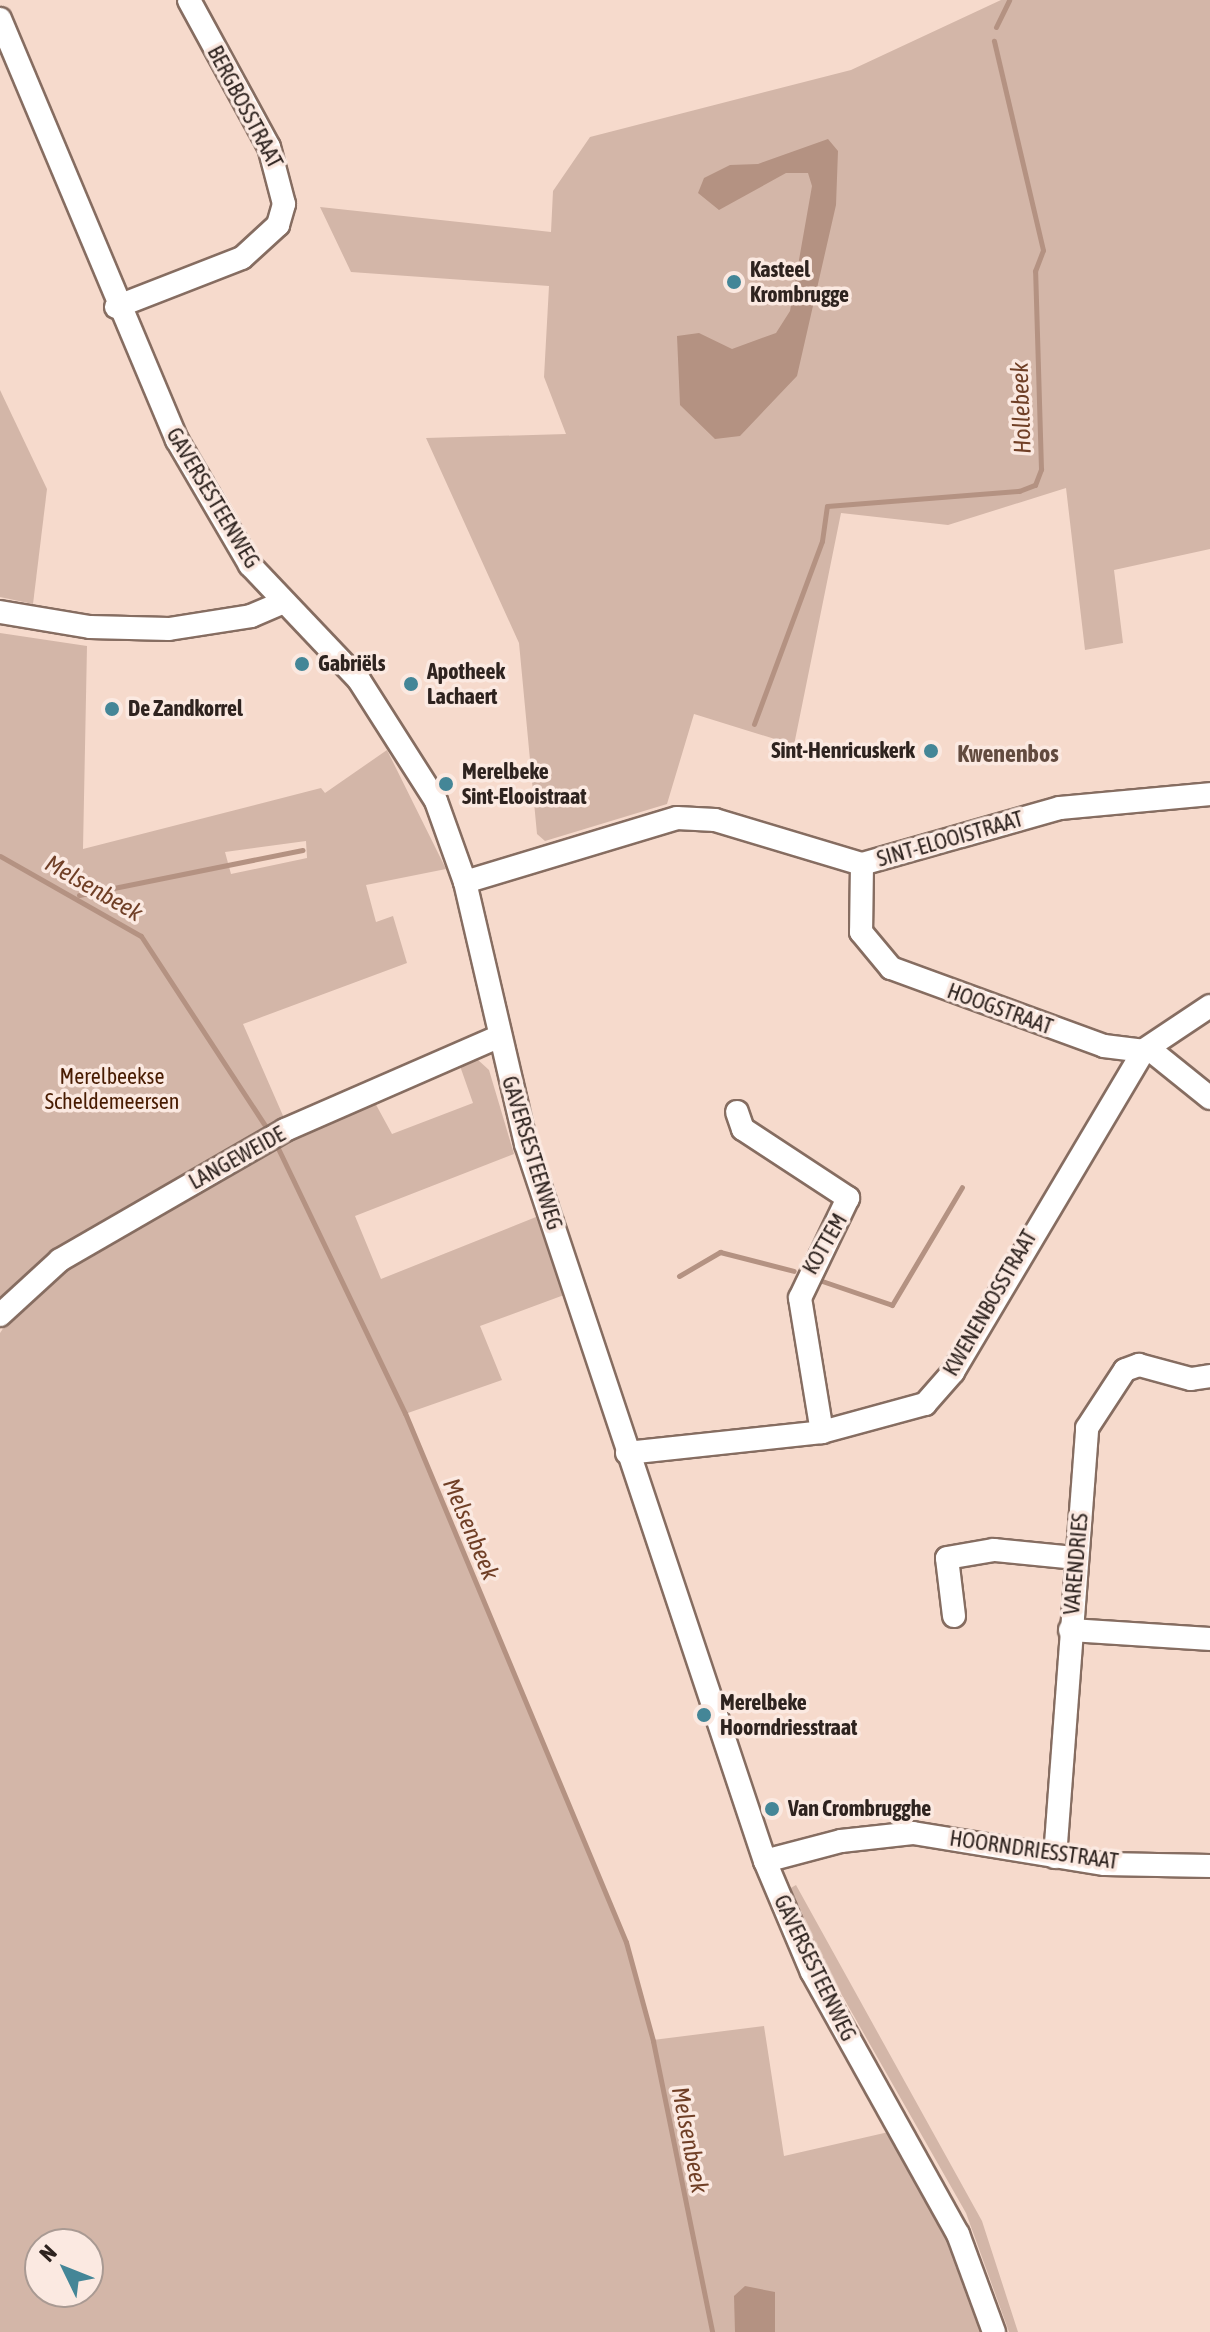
<!DOCTYPE html>
<html>
<head>
<meta charset="utf-8">
<style>
	body { margin:0 }
	#map { position:relative; width:1210px; height:2332px; overflow:hidden; background:#f6dacc; font-family:"Asap Condensed",sans-serif }
	div>[style] { position:absolute }
	[style*='--x'] { left:calc(var(--x)*1px); top:calc(var(--y)*1px); width:calc(var(--w)*1px); rotate:calc(var(--a)*1deg) }
	.green>* { inset:0; background:#d3b6a8 }
	.water>* { inset:0; background:#b49282 }
	.stream>* { height:5px; margin:-2.5px; padding:0 2.5px; transform-origin:2.5px; border-radius:2.5px; background:#b49282 }
	.roads { filter:drop-shadow(2px 0 #866d61) drop-shadow(-2px 0 #866d61) drop-shadow(0 2px #866d61) drop-shadow(0 -2px #866d61) }
	.minor>* { height:22px; margin:-11px; padding:0 11px; transform-origin:11px; border-radius:11px; background:#fff }
	.dots>* { width:22px; height:22px; translate:-50% -50%; box-sizing:border-box; border:4px solid #fbe9e1; border-radius:50% }
	span { translate:-50% -50%; white-space:nowrap; text-align:center; line-height:1.15; -webkit-text-stroke:7px #fbe9e1; paint-order:stroke }
	.street-label { font-size:22px; color:#2e231f }
	.poi-label { font-size:22px; color:#2e231f; font-weight:700 }
	.left { translate:0 -50%; text-align:left }
	.right { translate:-100% -50%; text-align:right }
	.park-label { font-size:22px; color:#481b01 }
	.water-label { font-size:24px; color:#703f26; font-style:italic }
	.neighbourhood-label { font-size:24px; color:#624b3f; font-weight:700 }
	.north { position:absolute; left:24px; top:2228px; width:80px; height:80px; box-sizing:border-box; background:#fbe9e1; border:2px solid #a99a93; border-radius:50%; rotate:313deg; font-size:22px; font-weight:700; line-height:32px; text-align:center; color:#2e231f }
	.north::after { content:''; display:block; margin:auto; width:28px; height:36px; background:#448697; clip-path:polygon(50% 0,100% 100%,50% 72%,0 100%) }
</style>
</head>
<body>
<div id="map">
	<div class="green">
		<div style="clip-path:polygon(1001px 0,1210px 0,1210px 549px,1114px 570px,1123px 643px,1085px 650px,1066px 488px,948px 525px,841px 513px,794px 745px,694px 714px,667px 804px,545px 841px,537px 834px,519px 643px,426px 438px,566px 434px,544px 377px,549px 286px,351px 272px,320px 207px,551px 232px,553px 191px,590px 137px,851px 70px)"></div>
		<div style="clip-path:polygon(0 390px,47px 489px,33px 604px,0 597px)"></div>
		<div style="clip-path:polygon(evenodd,0 633px,87px 646px,83px 849px,321px 788px,325px 793px,387px 750px,446px 869px,366px 885px,376px 922px,393px 916px,407px 963px,243px 1024px,284px 1118px,84px 1236px,0 1299px,0 633px,306px 841px,307px 858px,231px 874px,225px 852px,306px 841px)"></div>
		<div style="clip-path:polygon(evenodd,477px 1059px,489px 1070px,514px 1154px,355px 1216px,381px 1279px,536px 1217px,564px 1295px,480px 1326px,502px 1380px,405px 1414px,626px 1942px,653px 2040px,764px 2026px,784px 2156px,893px 2131px,940px 2221px,983px 2332px,0 2332px,0 1333px,16px 1309px,75px 1262px,278px 1146px,374px 1101px,392px 1134px,473px 1103px,460px 1066px,477px 1059px,40px 2244px,88px 2244px,88px 2292px,40px 2292px,40px 2244px)"></div>
		<div style="clip-path:polygon(796px 1885px,982px 2221px,1018px 2332px,1009px 2332px,966px 2213px,814px 1946px,789px 1889px)"></div>
	</div>
	<div class="water">
		<div style="clip-path:polygon(828px 139px,838px 151px,836px 205px,797px 376px,740px 436px,715px 439px,680px 405px,677px 336px,699px 333px,732px 349px,776px 333px,790px 311px,812px 186px,808px 173px,786px 173px,719px 210px,698px 193px,704px 178px,730px 165px,758px 164px)"></div>
		<div style="clip-path:polygon(745px 2286px,775px 2292px,775px 2332px,735px 2332px,734px 2296px)"></div>
	</div>
	<div class="stream">
		<div style="--x:996;--y:27;--w:30;--a:-64"></div>
		<div style="--x:754;--y:724;--w:195;--a:-69.6"></div>
		<div style="--x:822;--y:541;--w:35;--a:-82"></div>
		<div style="--x:827;--y:506;--w:193;--a:-4.5"></div>
		<div style="--x:1019;--y:491;--w:17;--a:-21"></div>
		<div style="--x:1035;--y:485;--w:17;--a:-69"></div>
		<div style="--x:1041;--y:469;--w:198;--a:-91.7"></div>
		<div style="--x:1035;--y:271;--w:22;--a:-69"></div>
		<div style="--x:1043;--y:250;--w:215;--a:-103.2"></div>
		<div style="--x:0;--y:856;--w:162;--a:29.6"></div>
		<div style="--x:141;--y:936;--w:235;--a:56.8"></div>
		<div style="--x:79;--y:895;--w:228;--a:-11.4"></div>
		<div style="--x:275;--y:1142;--w:301;--a:64.4"></div>
		<div style="--x:405;--y:1413;--w:573;--a:67.33"></div>
		<div style="--x:626;--y:1942;--w:103;--a:74.7"></div>
		<div style="--x:653;--y:2041;--w:297;--a:78.5"></div>
		<div style="--x:679;--y:1276;--w:48;--a:-30.3"></div>
		<div style="--x:720;--y:1252;--w:76;--a:14.4"></div>
		<div style="--x:822;--y:1281;--w:74;--a:18.9"></div>
		<div style="--x:892;--y:1305;--w:137;--a:-59.3"></div>
	</div>
	<div class="roads">
		<div class="minor">
			<div style="--x:0;--y:19;--w:457;--a:67.2"></div>
			<div style="--x:177;--y:440;--w:145;--a:59.7"></div>
			<div style="--x:250;--y:565;--w:158;--a:46.5"></div>
			<div style="--x:359;--y:680;--w:143;--a:57.5"></div>
			<div style="--x:436;--y:801;--w:86;--a:70.3"></div>
			<div style="--x:465;--y:882;--w:269;--a:76.9"></div>
			<div style="--x:526;--y:1144;--w:756;--a:71.57"></div>
			<div style="--x:765;--y:1861;--w:121;--a:67.1"></div>
			<div style="--x:812;--y:1972;--w:300;--a:60.9"></div>
			<div style="--x:958;--y:2234;--w:104;--a:69.8"></div>
			<div style="--x:116;--y:307;--w:135;--a:-21.3"></div>
			<div style="--x:242;--y:258;--w:49;--a:-42.5"></div>
			<div style="--x:278;--y:225;--w:22;--a:-74"></div>
			<div style="--x:284;--y:204;--w:59;--a:-104.7"></div>
			<div style="--x:269;--y:147;--w:167;--a:-118.6"></div>
			<div style="--x:0;--y:612;--w:91;--a:9.5"></div>
			<div style="--x:90;--y:627;--w:79;--a:1.5"></div>
			<div style="--x:169;--y:629;--w:83;--a:-9"></div>
			<div style="--x:251;--y:616;--w:36;--a:-23"></div>
			<div style="--x:862;--y:864;--w:68;--a:90.8"></div>
			<div style="--x:861;--y:932;--w:47;--a:50.2"></div>
			<div style="--x:891;--y:968;--w:227;--a:20.1"></div>
			<div style="--x:1104;--y:1046;--w:49;--a:7"></div>
			<div style="--x:1153;--y:1052;--w:73;--a:38.9"></div>
			<div style="--x:465;--y:882;--w:221;--a:-16.8"></div>
			<div style="--x:677;--y:818;--w:38;--a:3"></div>
			<div style="--x:715;--y:820;--w:153;--a:16.7"></div>
			<div style="--x:862;--y:864;--w:206;--a:-15.8"></div>
			<div style="--x:1060;--y:808;--w:151;--a:-5.3"></div>
			<div style="--x:737;--y:1112;--w:18;--a:71"></div>
			<div style="--x:743;--y:1129;--w:126;--a:33.3"></div>
			<div style="--x:848;--y:1198;--w:111;--a:115.6"></div>
			<div style="--x:800;--y:1298;--w:136;--a:80.7"></div>
			<div style="--x:0;--y:1315;--w:81;--a:-42.5"></div>
			<div style="--x:60;--y:1260;--w:260;--a:-30"></div>
			<div style="--x:285;--y:1130;--w:232;--a:-23.6"></div>
			<div style="--x:627;--y:1453;--w:196;--a:-6.1"></div>
			<div style="--x:822;--y:1432;--w:107;--a:-15.2"></div>
			<div style="--x:925;--y:1404;--w:43;--a:-48.8"></div>
			<div style="--x:953;--y:1372;--w:374;--a:-59.3"></div>
			<div style="--x:1144;--y:1050;--w:79;--a:-33.7"></div>
			<div style="--x:954;--y:1616;--w:58;--a:-96.9"></div>
			<div style="--x:947;--y:1558;--w:48;--a:-9.7"></div>
			<div style="--x:994;--y:1550;--w:82;--a:5.6"></div>
			<div style="--x:1070;--y:1630;--w:140;--a:3.7"></div>
			<div style="--x:1055;--y:1857;--w:430;--a:-85.7"></div>
			<div style="--x:1087;--y:1428;--w:69;--a:-56.8"></div>
			<div style="--x:1125;--y:1370;--w:15;--a:-20"></div>
			<div style="--x:1139;--y:1365;--w:54;--a:15.1"></div>
			<div style="--x:1191;--y:1379;--w:19;--a:-9"></div>
			<div style="--x:765;--y:1861;--w:79;--a:-14.7"></div>
			<div style="--x:841;--y:1841;--w:72;--a:-6.3"></div>
			<div style="--x:913;--y:1833;--w:194;--a:9.2"></div>
			<div style="--x:1105;--y:1864;--w:105;--a:1.1"></div>
		</div>
	</div>
	<div class="dots">
		<div style="left:734px;top:282px;background:#448697"></div>
		<div style="left:302px;top:664px;background:#448697"></div>
		<div style="left:411px;top:684px;background:#448697"></div>
		<div style="left:112px;top:709px;background:#448697"></div>
		<div style="left:931px;top:751px;background:#448697"></div>
		<div style="left:446px;top:784px;background:#448697"></div>
		<div style="left:704px;top:1715px;background:#448697"></div>
		<div style="left:772px;top:1809px;background:#448697"></div>
	</div>
	<div class="street-label">
		<span style="left:245px;top:107px;rotate:62deg">BERGBOSSTRAAT</span>
		<span style="left:213px;top:498px;rotate:59deg">GAVERSESTEENWEG</span>
		<span style="left:950px;top:839px;rotate:-16deg">SINT-ELOOISTRAAT</span>
		<span style="left:1000px;top:1009px;rotate:20deg">HOOGSTRAAT</span>
		<span style="left:532px;top:1153px;rotate:73deg">GAVERSESTEENWEG</span>
		<span style="left:237px;top:1158px;rotate:-29deg">LANGEWEIDE</span>
		<span style="left:825px;top:1244px;rotate:-60deg">KOTTEM</span>
		<span style="left:990px;top:1303px;rotate:-60deg">KWENENBOSSTRAAT</span>
		<span style="left:1076px;top:1564px;rotate:-85deg">VARENDRIES</span>
		<span style="left:1034px;top:1850px;rotate:8deg">HOORNDRIESSTRAAT</span>
		<span style="left:815px;top:1968px;rotate:64deg">GAVERSESTEENWEG</span>
	</div>
	<div class="poi-label">
		<span class="left" style="left:750px;top:282px">Kasteel<br>Krombrugge</span>
		<span class="left" style="left:318px;top:664px">Gabriëls</span>
		<span class="left" style="left:427px;top:684px">Apotheek<br>Lachaert</span>
		<span class="left" style="left:128px;top:709px">De Zandkorrel</span>
		<span class="right" style="left:915px;top:751px">Sint-Henricuskerk</span>
		<span class="left" style="left:462px;top:784px">Merelbeke<br>Sint-Elooistraat</span>
		<span class="left" style="left:720px;top:1715px">Merelbeke<br>Hoorndriesstraat</span>
		<span class="left" style="left:788px;top:1809px">Van Crombrugghe</span>
	</div>
	<div class="park-label">
		<span style="left:112px;top:1089px">Merelbeekse<br>Scheldemeersen</span>
	</div>
	<div class="water-label">
		<span style="left:1021px;top:408px;rotate:-92deg">Hollebeek</span>
		<span style="left:94px;top:888px;rotate:30deg">Melsenbeek</span>
		<span style="left:471px;top:1529px;rotate:67deg">Melsenbeek</span>
		<span style="left:690px;top:2140px;rotate:79deg">Melsenbeek</span>
	</div>
	<div class="neighbourhood-label">
		<span style="left:1008px;top:754px">Kwenenbos</span>
	</div>
	<div class="north">N</div>
</div>
</body>
</html>
